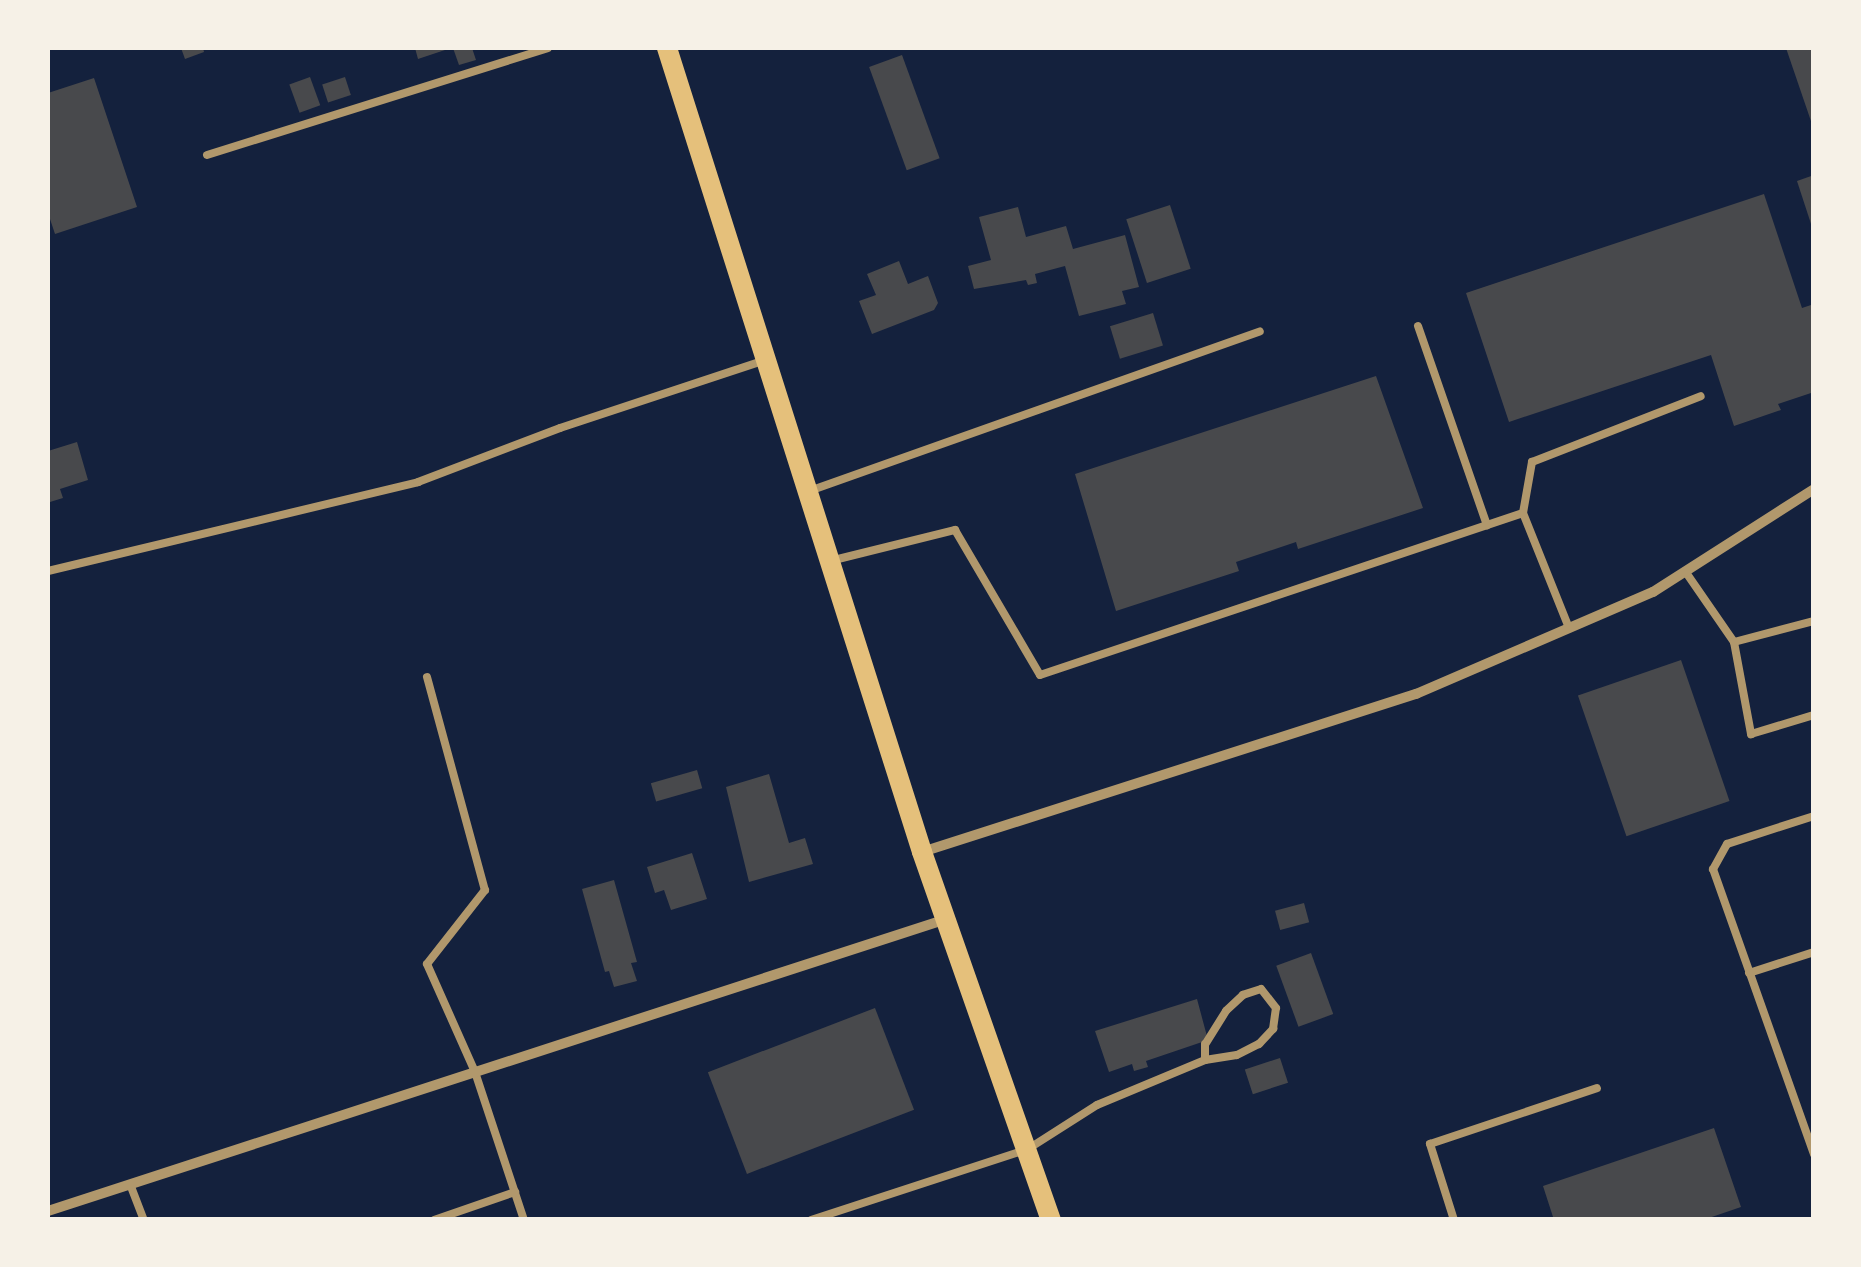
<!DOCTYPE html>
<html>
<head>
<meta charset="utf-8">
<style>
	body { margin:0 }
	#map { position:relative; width:1861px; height:1267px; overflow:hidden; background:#14213d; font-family:Figtree,sans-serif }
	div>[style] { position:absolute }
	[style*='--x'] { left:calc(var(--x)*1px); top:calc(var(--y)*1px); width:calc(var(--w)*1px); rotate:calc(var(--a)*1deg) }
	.building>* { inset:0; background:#48494c; transform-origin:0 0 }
	.service>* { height:8px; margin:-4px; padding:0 4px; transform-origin:4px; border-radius:4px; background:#b1986c }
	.minor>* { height:10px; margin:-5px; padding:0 5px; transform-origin:5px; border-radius:5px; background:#b1986c }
	.secondary>* { height:20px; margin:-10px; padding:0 10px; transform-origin:10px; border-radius:10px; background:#e5c07b }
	span { translate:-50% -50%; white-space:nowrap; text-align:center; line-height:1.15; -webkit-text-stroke:9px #f6f1e7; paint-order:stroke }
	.frame { position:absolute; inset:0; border:50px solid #f6f1e7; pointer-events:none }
</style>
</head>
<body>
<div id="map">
	<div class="building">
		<div style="clip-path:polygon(181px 48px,203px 48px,204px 52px,185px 59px)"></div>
		<div style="clip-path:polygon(415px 48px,451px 48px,418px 59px)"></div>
		<div style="clip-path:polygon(453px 48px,472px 48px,476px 60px,459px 65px)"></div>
		<div style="clip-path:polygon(1786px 48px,1814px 48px,1814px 126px,1813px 127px)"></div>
		<div style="left:902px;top:55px;width:110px;height:35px;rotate:70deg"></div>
		<div style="left:310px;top:77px;width:30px;height:22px;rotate:70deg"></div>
		<div style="left:345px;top:77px;width:19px;height:24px;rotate:72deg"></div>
		<div style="clip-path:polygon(94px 78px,137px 207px,55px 234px,48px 213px,48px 93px)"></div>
		<div style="clip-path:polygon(1814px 175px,1814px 230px,1813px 230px,1797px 181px)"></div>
		<div style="clip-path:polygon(1764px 194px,1802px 308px,1811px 305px,1814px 313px,1814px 392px,1778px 404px,1781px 410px,1734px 426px,1711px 355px,1509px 422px,1466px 293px)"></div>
		<div style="left:1170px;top:205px;width:67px;height:46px;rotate:72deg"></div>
		<div style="clip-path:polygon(1018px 207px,1026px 237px,1066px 226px,1073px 249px,1125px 235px,1139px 287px,1122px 291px,1126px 304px,1079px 316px,1065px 266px,1035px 274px,1037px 283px,1028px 285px,1026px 280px,974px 289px,968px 266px,991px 260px,979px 217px)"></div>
		<div style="clip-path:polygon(899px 261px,908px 284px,928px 276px,938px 303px,934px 310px,872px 334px,859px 301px,876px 295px,867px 274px)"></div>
		<div style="left:1153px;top:313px;width:34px;height:45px;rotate:73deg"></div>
		<div style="clip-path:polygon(1376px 376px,1423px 508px,1298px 549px,1296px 542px,1236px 562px,1239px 571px,1116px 611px,1075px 474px)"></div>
		<div style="clip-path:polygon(77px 442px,88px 480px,60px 489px,63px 498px,50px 502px,48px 451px)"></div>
		<div style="left:1681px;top:660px;width:149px;height:109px;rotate:71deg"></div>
		<div style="left:697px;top:770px;width:19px;height:48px;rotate:74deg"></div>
		<div style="clip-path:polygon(769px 774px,789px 843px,805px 838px,813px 864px,749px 882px,726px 787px)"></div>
		<div style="clip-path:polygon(692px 853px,707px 899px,671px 910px,664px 890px,655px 893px,647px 867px)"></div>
		<div style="clip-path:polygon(614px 880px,637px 962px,631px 963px,637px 981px,614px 987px,609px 971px,605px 972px,582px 889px)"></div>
		<div style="left:1304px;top:903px;width:20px;height:30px;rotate:75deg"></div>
		<div style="left:1311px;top:953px;width:65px;height:37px;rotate:70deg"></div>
		<div style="clip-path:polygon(1197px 999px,1208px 1040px,1146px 1061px,1148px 1067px,1134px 1071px,1132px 1064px,1109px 1072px,1095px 1031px)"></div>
		<div style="left:875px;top:1008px;width:109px;height:179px;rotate:69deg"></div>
		<div style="left:1280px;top:1058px;width:26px;height:37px;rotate:72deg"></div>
		<div style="clip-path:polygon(1714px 1128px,1741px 1207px,1703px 1220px,1554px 1220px,1543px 1186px)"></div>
	</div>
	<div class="service">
		<div style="--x:207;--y:155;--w:357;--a:-17.4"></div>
		<div style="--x:1418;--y:326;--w:211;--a:70.9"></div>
		<div style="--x:812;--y:490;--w:475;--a:-19.5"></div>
		<div style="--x:1523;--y:513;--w:52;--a:-80"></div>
		<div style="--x:1532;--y:462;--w:181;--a:-21.3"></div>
		<div style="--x:834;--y:560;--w:125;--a:-13.9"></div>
		<div style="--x:955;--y:530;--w:168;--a:59.6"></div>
		<div style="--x:1040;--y:675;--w:509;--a:-18.54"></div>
		<div style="--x:1523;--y:513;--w:124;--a:68.2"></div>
		<div style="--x:48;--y:571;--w:381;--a:-13.5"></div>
		<div style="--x:418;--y:482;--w:152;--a:-20.8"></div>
		<div style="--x:560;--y:428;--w:217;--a:-18.3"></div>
		<div style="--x:1685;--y:571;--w:86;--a:55.4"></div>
		<div style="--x:1734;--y:642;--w:94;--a:79.5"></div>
		<div style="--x:1751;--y:734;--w:66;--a:-16.8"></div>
		<div style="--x:1734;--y:642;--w:83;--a:-14.7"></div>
		<div style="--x:427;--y:677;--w:221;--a:74.8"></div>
		<div style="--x:485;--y:890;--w:94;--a:128.1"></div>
		<div style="--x:427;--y:964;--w:118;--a:66"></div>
		<div style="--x:475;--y:1072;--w:156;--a:71.7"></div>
		<div style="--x:1814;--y:816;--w:91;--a:162.2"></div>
		<div style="--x:1727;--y:844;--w:29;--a:119"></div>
		<div style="--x:1713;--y:869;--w:303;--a:70.5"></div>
		<div style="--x:1749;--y:973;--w:68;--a:-17.9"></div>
		<div style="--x:130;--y:1184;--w:39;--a:69"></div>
		<div style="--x:434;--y:1220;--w:86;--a:-19.1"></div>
		<div style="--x:811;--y:1220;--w:228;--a:-18.1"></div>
		<div style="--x:1028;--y:1149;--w:82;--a:-32.5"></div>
		<div style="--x:1097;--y:1105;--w:117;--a:-22.6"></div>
		<div style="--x:1205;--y:1060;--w:32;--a:-9"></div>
		<div style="--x:1237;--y:1055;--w:25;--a:-27"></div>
		<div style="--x:1259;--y:1044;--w:21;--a:-47"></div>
		<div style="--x:1273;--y:1029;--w:21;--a:-82"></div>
		<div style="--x:1276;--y:1008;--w:24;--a:-128"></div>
		<div style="--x:1261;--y:989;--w:19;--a:162"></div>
		<div style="--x:1243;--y:995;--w:23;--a:137"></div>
		<div style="--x:1226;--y:1011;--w:39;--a:122"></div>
		<div style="--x:1205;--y:1044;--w:16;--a:90"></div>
		<div style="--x:1454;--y:1220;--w:80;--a:-107.5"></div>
		<div style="--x:1430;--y:1144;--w:176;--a:-18.5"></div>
	</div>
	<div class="minor">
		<div style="--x:922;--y:852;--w:519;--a:-17.74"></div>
		<div style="--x:1416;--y:694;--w:258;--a:-23.3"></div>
		<div style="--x:1653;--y:592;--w:191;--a:-32.6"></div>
		<div style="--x:48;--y:1211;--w:944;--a:-18.01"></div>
	</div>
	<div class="secondary">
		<div style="--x:667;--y:48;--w:843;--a:72.4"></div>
		<div style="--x:922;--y:852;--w:390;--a:70.7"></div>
	</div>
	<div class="frame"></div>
</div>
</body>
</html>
